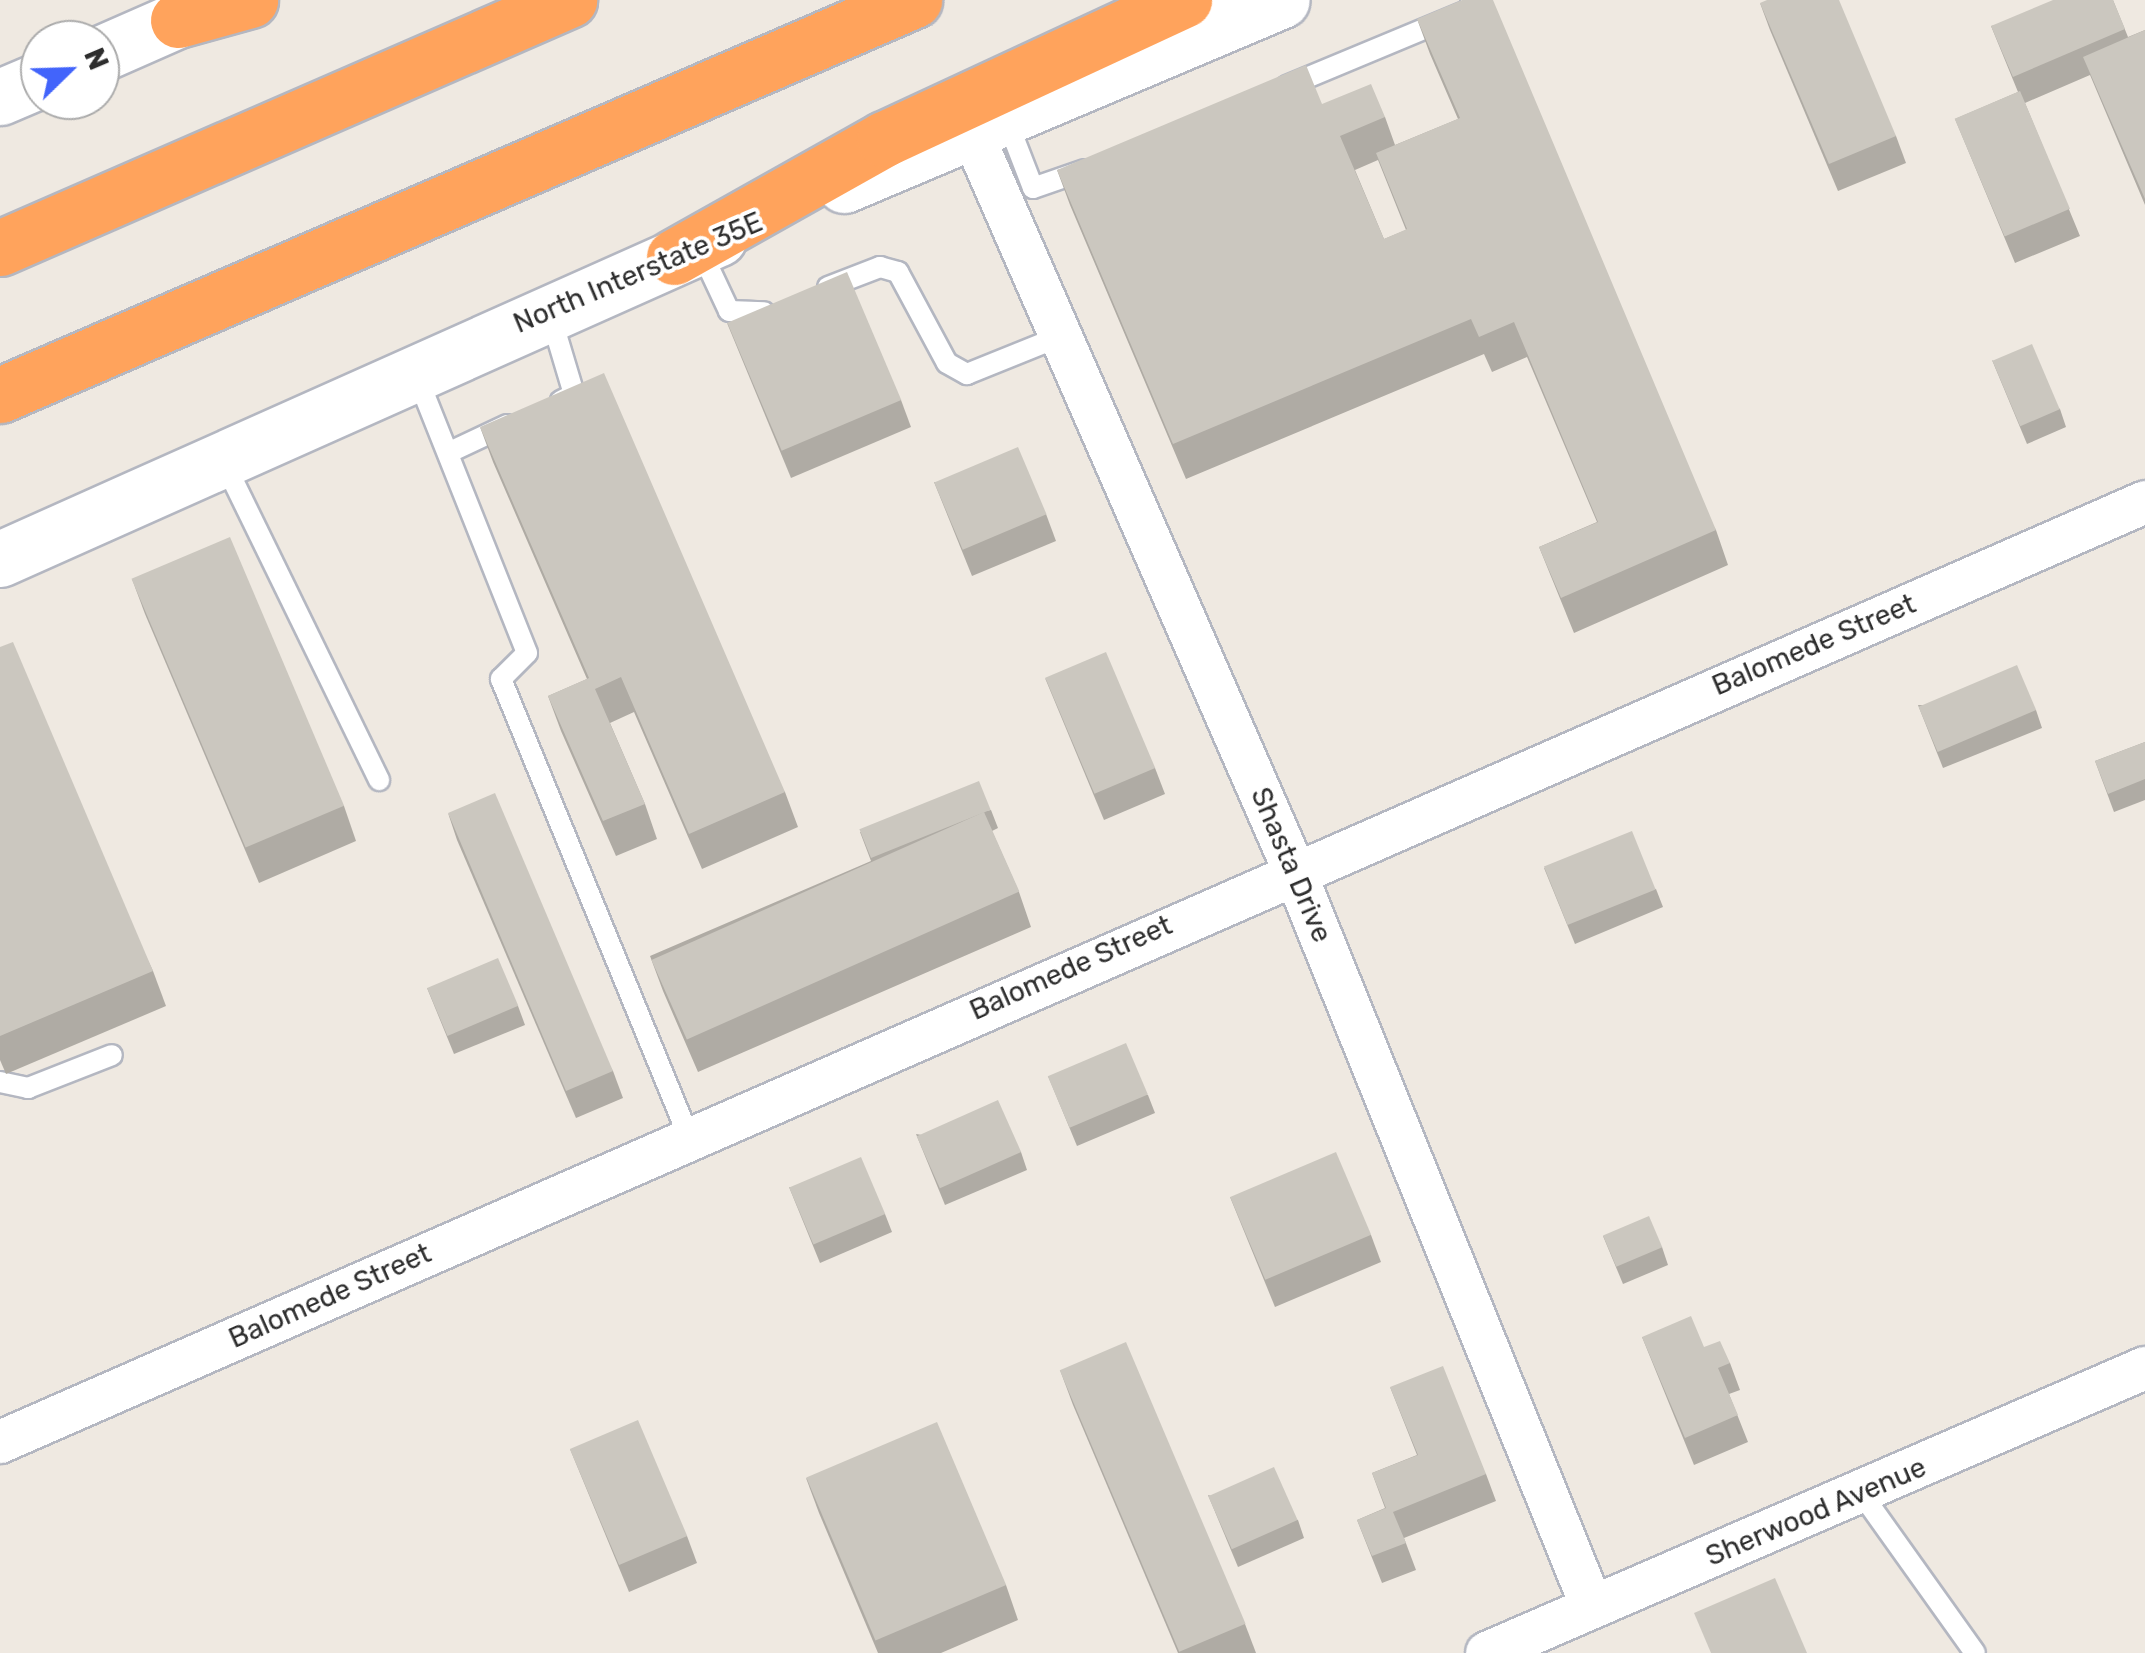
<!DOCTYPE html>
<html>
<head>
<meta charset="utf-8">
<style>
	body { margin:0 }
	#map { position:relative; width:2145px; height:1653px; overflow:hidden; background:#efe9e1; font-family:Rubik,sans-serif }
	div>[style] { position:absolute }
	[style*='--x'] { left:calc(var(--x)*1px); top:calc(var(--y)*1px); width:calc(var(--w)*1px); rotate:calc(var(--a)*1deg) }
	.roads { filter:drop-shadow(2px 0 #b4b7c1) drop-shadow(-2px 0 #b4b7c1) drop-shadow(0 2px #b4b7c1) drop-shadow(0 -2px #b4b7c1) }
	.lane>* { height:20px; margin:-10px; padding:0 10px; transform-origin:10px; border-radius:10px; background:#fff }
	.street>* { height:42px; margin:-21px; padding:0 21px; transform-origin:21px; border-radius:21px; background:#fff }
	.secondary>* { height:55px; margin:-27.5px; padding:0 27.5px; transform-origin:27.5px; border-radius:27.5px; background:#fff }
	.highway>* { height:55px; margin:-27.5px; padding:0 27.5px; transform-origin:27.5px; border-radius:27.5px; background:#ffa35c }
	.wall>* { inset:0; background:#afaba4 }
	.building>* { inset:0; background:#cbc7bf; transform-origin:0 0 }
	span { translate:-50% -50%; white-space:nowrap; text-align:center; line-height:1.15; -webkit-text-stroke:8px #fff; paint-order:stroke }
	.street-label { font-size:28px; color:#2e2e2e }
	.north { position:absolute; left:20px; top:20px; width:100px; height:100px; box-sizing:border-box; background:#fff; border:2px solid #ababab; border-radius:50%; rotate:67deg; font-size:28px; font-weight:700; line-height:40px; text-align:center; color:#2e2e2e }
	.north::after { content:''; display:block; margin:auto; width:35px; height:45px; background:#4264fb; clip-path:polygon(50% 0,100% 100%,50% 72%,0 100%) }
</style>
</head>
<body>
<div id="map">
	<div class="roads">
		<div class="lane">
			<div style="--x:1287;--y:86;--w:200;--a:-22.6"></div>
			<div style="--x:1472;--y:9;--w:9;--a:-96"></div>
			<div style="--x:1006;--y:118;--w:75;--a:68.9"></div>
			<div style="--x:1033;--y:188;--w:55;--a:-19.1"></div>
			<div style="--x:700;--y:249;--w:68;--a:64.9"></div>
			<div style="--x:729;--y:311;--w:35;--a:2"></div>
			<div style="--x:828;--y:287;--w:56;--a:-21"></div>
			<div style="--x:880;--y:267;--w:19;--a:16"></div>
			<div style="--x:898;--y:272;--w:103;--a:61.7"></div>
			<div style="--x:947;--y:363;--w:23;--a:29"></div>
			<div style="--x:967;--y:374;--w:101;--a:-22"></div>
			<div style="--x:551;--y:317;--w:80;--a:73.4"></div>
			<div style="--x:574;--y:394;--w:15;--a:152"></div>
			<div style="--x:416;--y:374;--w:300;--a:68.3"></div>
			<div style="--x:527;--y:653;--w:37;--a:135"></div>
			<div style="--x:501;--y:679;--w:495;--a:67.7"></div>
			<div style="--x:452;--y:451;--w:61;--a:-25.3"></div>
			<div style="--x:224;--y:462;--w:354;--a:64"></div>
			<div style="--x:0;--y:1082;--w:29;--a:12"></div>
			<div style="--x:28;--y:1088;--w:90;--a:-21.4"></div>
			<div style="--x:1861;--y:1493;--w:196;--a:54.5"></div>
		</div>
		<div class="street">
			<div style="--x:971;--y:131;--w:807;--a:66.39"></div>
			<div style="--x:1294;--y:870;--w:795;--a:67.98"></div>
			<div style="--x:0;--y:1442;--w:2342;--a:-23.66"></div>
			<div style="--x:1487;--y:1653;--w:717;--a:-23.42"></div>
		</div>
		<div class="secondary">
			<div style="--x:100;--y:54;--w:132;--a:-23.7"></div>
			<div style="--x:0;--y:97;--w:43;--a:-23"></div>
			<div style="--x:844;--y:185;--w:475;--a:-22.9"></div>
			<div style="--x:0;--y:559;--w:787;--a:-24.06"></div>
		</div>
		<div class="highway">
			<div style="--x:178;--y:20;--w:75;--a:-15.5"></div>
			<div style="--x:0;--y:248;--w:621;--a:-23.55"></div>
			<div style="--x:674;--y:257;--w:241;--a:-29.3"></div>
			<div style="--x:884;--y:139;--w:331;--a:-24.9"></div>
			<div style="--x:0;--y:395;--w:996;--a:-23.37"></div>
		</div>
	</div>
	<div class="wall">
		<div style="clip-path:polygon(2113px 0,2128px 37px,2145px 30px,2145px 205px,2090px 75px,2025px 103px,2080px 236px,2015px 263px,1955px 119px,2018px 92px,1991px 26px)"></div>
		<div style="clip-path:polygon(1760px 3px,1896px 136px,1906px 163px,1838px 191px,1770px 30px)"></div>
		<div style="clip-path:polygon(evenodd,1417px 19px,1716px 530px,1728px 565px,1574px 633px,1539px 547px,1597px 522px,1527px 357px,1492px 372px,1484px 354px,1186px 479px,1070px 205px,1057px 170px,1322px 104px,1385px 117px,1395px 145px,1458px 119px,1430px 54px,1417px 19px,1378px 160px,1406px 230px,1384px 239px,1355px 170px,1378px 160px)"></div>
		<div style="clip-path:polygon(727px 323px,901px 400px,911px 427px,791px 478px)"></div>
		<div style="clip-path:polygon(1992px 360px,2060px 409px,2066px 427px,2027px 444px)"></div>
		<div style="clip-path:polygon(480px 427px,785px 792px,798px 827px,702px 869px,634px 712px,610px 723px,645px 804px,657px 839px,616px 856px,561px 731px,548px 696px,587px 679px,493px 462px)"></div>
		<div style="clip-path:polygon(934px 482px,1046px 514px,1056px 541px,972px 576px)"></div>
		<div style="clip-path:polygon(132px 579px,344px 806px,356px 841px,259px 883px,145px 614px)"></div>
		<div style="clip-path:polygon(0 647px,153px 971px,166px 1006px,6px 1074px,0 1060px)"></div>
		<div style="clip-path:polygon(1045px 678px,1155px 768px,1165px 794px,1104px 820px)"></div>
		<div style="clip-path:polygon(1918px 705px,2036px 710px,2042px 728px,1943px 768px)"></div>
		<div style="clip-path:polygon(2145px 742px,2145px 800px,2114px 812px,2095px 761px)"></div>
		<div style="clip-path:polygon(991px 810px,998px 828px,992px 831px,1019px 892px,1031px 927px,698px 1072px,663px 991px,650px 956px,871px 861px,860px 832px)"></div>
		<div style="clip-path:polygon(448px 813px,613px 1071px,623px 1098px,576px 1118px,457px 840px)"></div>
		<div style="clip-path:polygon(1544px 868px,1656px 889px,1663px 907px,1575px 944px)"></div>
		<div style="clip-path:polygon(427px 988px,518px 1006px,525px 1025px,454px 1054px)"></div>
		<div style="clip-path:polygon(1048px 1076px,1148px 1095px,1155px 1113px,1077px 1146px)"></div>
		<div style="clip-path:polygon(916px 1134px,1021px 1152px,1027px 1170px,945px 1205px)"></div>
		<div style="clip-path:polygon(789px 1187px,885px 1214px,892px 1232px,820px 1263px)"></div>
		<div style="clip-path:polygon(1230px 1197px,1371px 1235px,1381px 1262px,1275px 1307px)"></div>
		<div style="clip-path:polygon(1603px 1236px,1662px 1247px,1668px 1265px,1623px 1284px)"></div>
		<div style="clip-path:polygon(1642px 1337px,1704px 1347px,1730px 1363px,1740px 1390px,1729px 1394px,1748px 1442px,1694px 1465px)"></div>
		<div style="clip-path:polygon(1060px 1370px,1245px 1624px,1256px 1653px,1178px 1653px,1073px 1405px)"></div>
		<div style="clip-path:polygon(1390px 1387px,1486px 1474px,1496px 1501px,1404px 1538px,1416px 1570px,1382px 1583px,1357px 1520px,1385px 1508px,1372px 1473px,1417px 1455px)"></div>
		<div style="clip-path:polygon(570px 1449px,687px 1536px,697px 1563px,629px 1592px)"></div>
		<div style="clip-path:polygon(806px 1478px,1006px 1585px,1018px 1620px,941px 1653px,878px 1653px,819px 1513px)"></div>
		<div style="clip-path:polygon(1208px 1495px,1298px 1520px,1304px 1538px,1238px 1567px)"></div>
	</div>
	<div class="building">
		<div style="clip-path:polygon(1462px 0,1493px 0,1716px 530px,1561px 598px,1539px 547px,1598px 522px,1514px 322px,1479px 337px,1471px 319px,1173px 444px,1057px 170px,1306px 65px,1322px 104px,1371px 84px,1385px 117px,1340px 136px,1384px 239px,1407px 229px,1376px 153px,1460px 118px,1417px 19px)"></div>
		<div style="clip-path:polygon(1767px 0,1839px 0,1896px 136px,1829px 164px,1760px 3px)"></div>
		<div style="clip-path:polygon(2053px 0,2113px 0,2125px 29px,2013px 77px,1991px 26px)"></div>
		<div style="clip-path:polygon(2145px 30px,2145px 199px,2083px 57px)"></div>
		<div style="left:2020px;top:91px;width:128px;height:71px;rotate:67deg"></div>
		<div style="left:847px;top:272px;width:139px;height:130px;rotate:67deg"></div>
		<div style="left:2032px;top:344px;width:71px;height:43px;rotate:67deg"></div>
		<div style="clip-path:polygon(604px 373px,785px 792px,689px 834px,621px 677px,595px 689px,645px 804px,603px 821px,548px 696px,589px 678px,480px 427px)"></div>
		<div style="left:1018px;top:447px;width:73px;height:91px;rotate:67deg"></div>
		<div style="left:230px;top:537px;width:292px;height:107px;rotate:67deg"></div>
		<div style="clip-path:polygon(13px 642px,153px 971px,0 1036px,0 647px)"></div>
		<div style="left:1106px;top:652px;width:126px;height:66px;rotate:67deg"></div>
		<div style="left:2017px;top:665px;width:49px;height:107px;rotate:67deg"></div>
		<div style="clip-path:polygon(2145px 742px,2145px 779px,2108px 794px,2095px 761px)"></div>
		<div style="left:979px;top:781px;width:31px;height:129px;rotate:68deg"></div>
		<div style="left:495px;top:793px;width:302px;height:51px;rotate:67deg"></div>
		<div style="left:984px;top:812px;width:87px;height:364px;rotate:66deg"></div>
		<div style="left:1632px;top:831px;width:63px;height:95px;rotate:68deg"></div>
		<div style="left:498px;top:958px;width:52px;height:77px;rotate:67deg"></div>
		<div style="left:1126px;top:1043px;width:56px;height:85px;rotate:67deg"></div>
		<div style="left:998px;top:1100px;width:57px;height:89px;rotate:66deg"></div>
		<div style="left:1336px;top:1152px;width:90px;height:115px;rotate:67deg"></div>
		<div style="left:861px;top:1157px;width:62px;height:78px;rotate:67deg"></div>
		<div style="left:1649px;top:1216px;width:34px;height:50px;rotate:67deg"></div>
		<div style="clip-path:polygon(1691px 1316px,1704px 1347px,1720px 1341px,1730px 1363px,1718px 1368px,1738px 1415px,1685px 1438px,1642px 1337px)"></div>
		<div style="left:1126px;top:1342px;width:306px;height:72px;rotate:67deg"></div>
		<div style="clip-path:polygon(1443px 1366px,1486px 1474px,1393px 1512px,1406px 1543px,1372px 1556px,1357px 1520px,1386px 1508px,1372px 1473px,1418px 1455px,1390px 1387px)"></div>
		<div style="left:638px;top:1420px;width:126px;height:74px;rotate:67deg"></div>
		<div style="left:937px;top:1422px;width:177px;height:142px;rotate:67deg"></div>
		<div style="left:1274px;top:1467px;width:58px;height:72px;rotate:66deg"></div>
		<div style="clip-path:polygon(1775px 1578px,1807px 1653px,1711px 1653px,1694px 1613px)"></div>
	</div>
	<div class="street-label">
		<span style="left:638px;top:273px;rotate:-23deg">North Interstate 35E</span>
		<span style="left:1814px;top:645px;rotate:-23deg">Balomede Street</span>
		<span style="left:1291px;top:865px;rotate:67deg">Shasta Drive</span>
		<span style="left:1071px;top:968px;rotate:-24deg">Balomede Street</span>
		<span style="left:330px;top:1296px;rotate:-24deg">Balomede Street</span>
		<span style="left:1816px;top:1512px;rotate:-23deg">Sherwood Avenue</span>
	</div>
	<div class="north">N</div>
</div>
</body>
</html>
